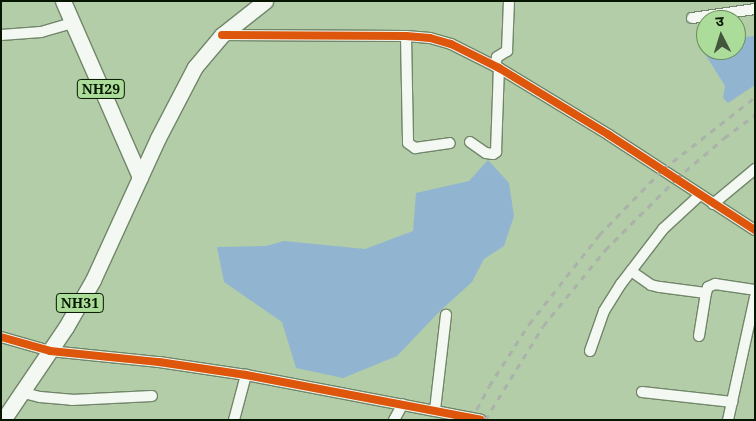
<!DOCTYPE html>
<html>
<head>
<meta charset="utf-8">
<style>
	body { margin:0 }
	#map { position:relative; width:756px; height:421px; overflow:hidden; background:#b2cda8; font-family:"Noto Serif","Noto Sans Devanagari",serif }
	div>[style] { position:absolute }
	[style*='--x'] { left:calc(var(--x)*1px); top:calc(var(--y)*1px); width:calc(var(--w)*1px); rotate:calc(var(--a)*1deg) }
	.water>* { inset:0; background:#91b5d1 }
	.roads { filter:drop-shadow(1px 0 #718669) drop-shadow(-1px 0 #718669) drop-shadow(0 1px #718669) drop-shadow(0 -1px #718669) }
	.minor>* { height:10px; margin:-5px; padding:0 5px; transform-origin:5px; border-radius:5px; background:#f3f8f2 }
	.highway>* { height:15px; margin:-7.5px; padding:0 7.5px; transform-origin:7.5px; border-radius:7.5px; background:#f3f8f2 }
	.rail>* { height:2.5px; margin-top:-1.25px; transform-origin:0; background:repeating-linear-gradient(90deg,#abb2a9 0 6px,transparent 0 12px) }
	.cycleway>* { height:8px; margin:-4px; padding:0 4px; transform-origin:4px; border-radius:4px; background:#dd560b }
	span { translate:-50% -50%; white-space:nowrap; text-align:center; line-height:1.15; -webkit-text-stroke:4.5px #acdc99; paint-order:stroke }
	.shield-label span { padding:1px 4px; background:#acdc99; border:1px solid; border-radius:4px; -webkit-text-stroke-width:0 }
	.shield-label { font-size:14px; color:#061601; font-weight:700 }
	.frame { position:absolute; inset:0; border:2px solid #061601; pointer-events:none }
	.north { position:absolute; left:696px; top:10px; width:50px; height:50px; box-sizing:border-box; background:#acdc99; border:1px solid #6a8d5c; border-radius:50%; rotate:355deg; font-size:14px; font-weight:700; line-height:20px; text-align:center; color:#061601 }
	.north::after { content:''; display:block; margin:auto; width:18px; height:22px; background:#42563b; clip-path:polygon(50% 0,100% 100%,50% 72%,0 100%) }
</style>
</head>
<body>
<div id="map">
	<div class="water">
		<div style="clip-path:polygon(755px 36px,755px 85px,728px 103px,723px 98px,725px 86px,700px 46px,706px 42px,706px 50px,736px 50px,736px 38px)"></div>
		<div style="clip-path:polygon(488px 160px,509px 183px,514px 216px,504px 246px,484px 259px,472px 282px,440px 311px,397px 356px,343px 378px,296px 368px,282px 322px,224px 282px,217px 247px,266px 246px,284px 241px,365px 249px,413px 231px,416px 193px,469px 181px)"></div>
	</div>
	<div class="roads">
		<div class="minor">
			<div style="--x:692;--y:18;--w:64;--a:-8.1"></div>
			<div style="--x:1;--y:35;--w:40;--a:-4.3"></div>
			<div style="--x:41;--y:32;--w:32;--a:-16"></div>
			<div style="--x:222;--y:35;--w:184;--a:0.3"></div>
			<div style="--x:406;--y:36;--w:24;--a:5"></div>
			<div style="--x:430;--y:38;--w:22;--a:16"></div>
			<div style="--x:451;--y:44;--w:54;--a:26.6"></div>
			<div style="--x:499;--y:68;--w:129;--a:31.3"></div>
			<div style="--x:609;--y:135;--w:174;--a:33.1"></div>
			<div style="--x:406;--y:36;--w:107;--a:88.9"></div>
			<div style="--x:408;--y:143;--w:9;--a:36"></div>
			<div style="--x:415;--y:148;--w:35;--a:-8"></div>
			<div style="--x:495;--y:66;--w:9;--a:-77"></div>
			<div style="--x:497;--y:57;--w:12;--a:-31"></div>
			<div style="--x:507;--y:51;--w:50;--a:-87.7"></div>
			<div style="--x:470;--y:142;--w:19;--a:35"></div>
			<div style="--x:486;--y:153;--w:7;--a:8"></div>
			<div style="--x:493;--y:154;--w:4;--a:-34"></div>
			<div style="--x:496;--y:152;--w:84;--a:-88"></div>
			<div style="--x:713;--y:204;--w:55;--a:-39.8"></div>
			<div style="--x:631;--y:271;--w:24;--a:35"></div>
			<div style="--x:651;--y:285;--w:9;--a:13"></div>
			<div style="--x:660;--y:287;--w:46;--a:7.4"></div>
			<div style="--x:706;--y:293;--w:6;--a:-72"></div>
			<div style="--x:708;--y:287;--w:8;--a:-23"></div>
			<div style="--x:715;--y:284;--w:40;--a:8.5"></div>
			<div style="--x:699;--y:336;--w:44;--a:-80.8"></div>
			<div style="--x:1;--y:337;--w:51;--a:15.9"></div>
			<div style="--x:50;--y:351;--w:110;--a:5.8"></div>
			<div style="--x:159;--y:362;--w:88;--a:8.5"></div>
			<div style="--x:246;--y:375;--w:239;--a:10.8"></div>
			<div style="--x:590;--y:351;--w:42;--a:-70.7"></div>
			<div style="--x:604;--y:311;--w:32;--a:-58"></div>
			<div style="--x:621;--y:284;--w:69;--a:-52.6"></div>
			<div style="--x:663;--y:229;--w:50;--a:-42.6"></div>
			<div style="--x:20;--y:392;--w:21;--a:14"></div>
			<div style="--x:40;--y:397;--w:32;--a:5"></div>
			<div style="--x:72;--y:400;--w:80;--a:-2.9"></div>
			<div style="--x:642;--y:392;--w:91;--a:6.3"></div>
			<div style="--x:435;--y:410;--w:96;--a:-83.4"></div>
			<div style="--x:234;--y:420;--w:47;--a:-75.1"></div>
			<div style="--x:394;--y:420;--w:18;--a:-61"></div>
			<div style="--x:728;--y:420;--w:126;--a:-77.6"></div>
		</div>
		<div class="highway">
			<div style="--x:63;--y:1;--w:192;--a:66.4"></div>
			<div style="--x:3;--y:420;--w:112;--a:-55.9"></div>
			<div style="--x:66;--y:327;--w:54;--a:-60.1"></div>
			<div style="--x:93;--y:280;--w:156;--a:-65.4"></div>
			<div style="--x:158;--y:138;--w:80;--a:-62.5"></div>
			<div style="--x:195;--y:67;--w:42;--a:-49.8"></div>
			<div style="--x:222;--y:35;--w:55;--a:-38.3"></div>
		</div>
	</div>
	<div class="rail">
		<div style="--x:471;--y:420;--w:38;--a:-62"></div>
		<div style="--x:489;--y:386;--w:74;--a:-57.2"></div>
		<div style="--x:529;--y:324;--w:113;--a:-51.8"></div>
		<div style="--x:599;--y:235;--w:92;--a:-45.9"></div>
		<div style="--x:663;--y:169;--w:117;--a:-38"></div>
		<div style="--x:485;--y:420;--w:110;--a:-58.3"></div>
		<div style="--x:543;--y:326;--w:98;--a:-50.8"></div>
		<div style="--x:605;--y:250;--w:100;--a:-45"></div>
		<div style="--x:676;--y:179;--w:63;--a:-40.5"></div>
		<div style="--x:724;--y:138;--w:39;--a:-37"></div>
	</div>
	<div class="cycleway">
		<div style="--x:222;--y:35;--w:184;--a:0.3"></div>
		<div style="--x:406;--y:36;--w:24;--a:5"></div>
		<div style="--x:430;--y:38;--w:22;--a:16"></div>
		<div style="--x:451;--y:44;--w:54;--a:26.6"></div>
		<div style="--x:499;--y:68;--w:129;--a:31.3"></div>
		<div style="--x:609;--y:135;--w:174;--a:33.1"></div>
		<div style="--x:1;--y:337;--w:51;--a:15.9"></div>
		<div style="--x:50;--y:351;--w:110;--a:5.8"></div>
		<div style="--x:159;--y:362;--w:88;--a:8.5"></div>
		<div style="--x:246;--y:375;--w:239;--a:10.8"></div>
	</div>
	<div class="shield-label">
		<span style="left:101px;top:89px">NH29</span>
		<span style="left:80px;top:303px">NH31</span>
	</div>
	<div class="frame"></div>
	<div class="north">उ</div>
</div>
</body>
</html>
